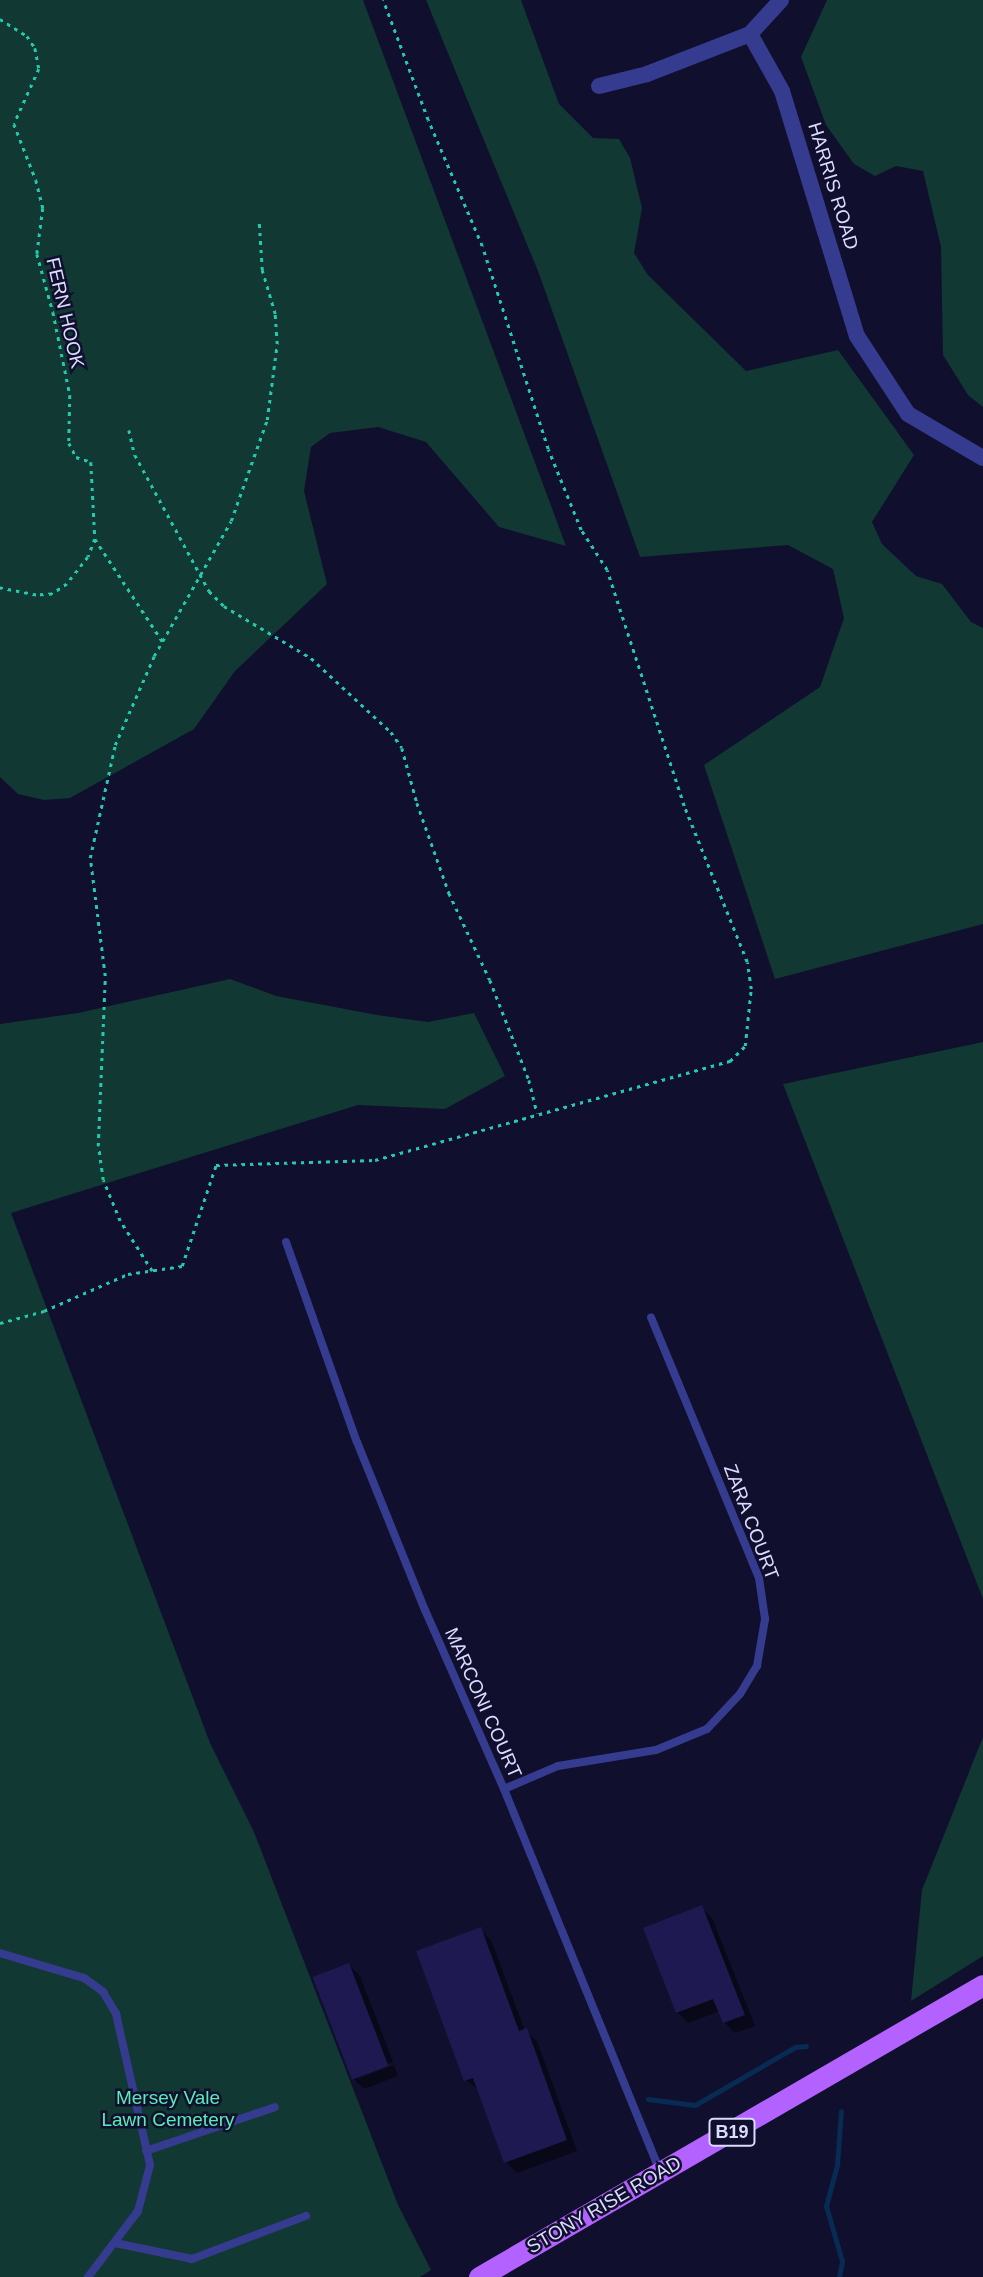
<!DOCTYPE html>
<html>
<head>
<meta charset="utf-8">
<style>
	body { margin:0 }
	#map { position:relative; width:983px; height:2277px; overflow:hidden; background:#100f2d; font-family:Helvetica,sans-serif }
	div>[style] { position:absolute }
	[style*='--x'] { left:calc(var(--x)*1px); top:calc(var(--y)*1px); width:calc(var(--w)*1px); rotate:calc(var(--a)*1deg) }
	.green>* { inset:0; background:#113832 }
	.shadow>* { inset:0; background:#0007 }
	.stream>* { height:5px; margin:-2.5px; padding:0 2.5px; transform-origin:2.5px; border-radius:2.5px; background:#072b53 }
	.building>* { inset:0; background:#1e1950; transform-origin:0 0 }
	.path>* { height:2.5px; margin-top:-1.25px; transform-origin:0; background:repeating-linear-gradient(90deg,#24caad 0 3.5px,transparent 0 8.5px) }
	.lane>* { height:8px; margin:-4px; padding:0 4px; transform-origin:4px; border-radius:4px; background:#353c90 }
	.street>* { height:16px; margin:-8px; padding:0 8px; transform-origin:8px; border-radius:8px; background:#353c90 }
	.primary>* { height:21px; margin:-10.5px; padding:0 10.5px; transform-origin:10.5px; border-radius:10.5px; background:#b361ff }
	span { translate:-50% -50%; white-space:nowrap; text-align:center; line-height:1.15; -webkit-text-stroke:5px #100f2d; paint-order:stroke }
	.shield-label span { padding:2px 5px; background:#100f2d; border:2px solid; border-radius:5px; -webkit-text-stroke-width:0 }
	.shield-label { font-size:18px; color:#dbdaff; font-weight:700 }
	.street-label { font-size:19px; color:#dbdaff }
	.park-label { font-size:19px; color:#59ecb7 }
</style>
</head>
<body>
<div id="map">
	<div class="green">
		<div style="clip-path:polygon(0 0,363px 0,566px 546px,499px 527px,426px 442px,378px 427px,330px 433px,311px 447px,304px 491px,327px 584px,235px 671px,194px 729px,70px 798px,44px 800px,18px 794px,0 777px)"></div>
		<div style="clip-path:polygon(426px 0,521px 0,559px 104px,593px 138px,619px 139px,630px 158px,642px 208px,634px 253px,648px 275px,746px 371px,838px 350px,914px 455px,872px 522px,882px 544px,916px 576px,942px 584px,971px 622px,983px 628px,983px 924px,775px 979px,704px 765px,820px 687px,844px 618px,833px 569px,788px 545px,640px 557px,538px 271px)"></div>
		<div style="clip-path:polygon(827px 0,983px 0,983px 407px,968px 395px,943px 355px,941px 247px,923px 171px,896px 166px,875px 176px,854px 164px,826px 125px,801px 57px)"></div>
		<div style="clip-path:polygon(230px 979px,276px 996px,377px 1015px,428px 1022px,474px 1013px,505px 1076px,445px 1109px,358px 1105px,11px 1213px,210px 1743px,254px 1832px,398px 2205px,431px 2270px,420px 2277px,0 2277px,0 1024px,78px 1013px)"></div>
		<div style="clip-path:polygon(983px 1042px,983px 1599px,783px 1084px)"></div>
		<div style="clip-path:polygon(983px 1737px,983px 1956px,911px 2001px,922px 1890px)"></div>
	</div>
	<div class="shadow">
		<div style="clip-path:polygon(701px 1907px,712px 1918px,755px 2026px,735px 2033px,724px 2022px,720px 2011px,688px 2023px,677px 2012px)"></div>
		<div style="clip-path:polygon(480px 1929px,491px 1940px,525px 2031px,537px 2041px,577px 2151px,517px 2173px,506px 2162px,479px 2090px,466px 2080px)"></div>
		<div style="clip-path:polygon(349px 1965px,360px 1976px,393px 2062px,357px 2076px,357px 2079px,394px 2065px,398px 2076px,364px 2089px,353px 2078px)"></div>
	</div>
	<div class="stream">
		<div style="--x:648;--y:2099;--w:47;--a:7.3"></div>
		<div style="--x:695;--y:2105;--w:116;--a:-30.1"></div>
		<div style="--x:795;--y:2047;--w:11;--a:-5"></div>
		<div style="--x:839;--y:2277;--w:16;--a:-79"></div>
		<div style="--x:842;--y:2261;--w:57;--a:-106.2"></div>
		<div style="--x:826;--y:2206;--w:42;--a:-75"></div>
		<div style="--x:837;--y:2165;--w:54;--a:-85.8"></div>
	</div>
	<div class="building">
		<div style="clip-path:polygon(702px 1905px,745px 2015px,723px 2023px,713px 1999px,676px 2013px,643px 1928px)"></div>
		<div style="clip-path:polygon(481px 1927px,519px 2031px,527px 2028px,567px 2140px,504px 2163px,473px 2078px,464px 2081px,416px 1951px)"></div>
		<div style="left:349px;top:1963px;width:110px;height:39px;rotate:69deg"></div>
	</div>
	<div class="path">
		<div style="--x:0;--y:19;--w:32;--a:32"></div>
		<div style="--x:27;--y:36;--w:14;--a:56"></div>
		<div style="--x:35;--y:48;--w:21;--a:79"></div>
		<div style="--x:39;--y:69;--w:60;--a:114.4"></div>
		<div style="--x:14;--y:124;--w:60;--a:68.6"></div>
		<div style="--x:36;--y:180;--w:29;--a:76"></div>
		<div style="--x:43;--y:208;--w:46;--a:97.4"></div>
		<div style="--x:37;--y:254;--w:60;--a:74.6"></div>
		<div style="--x:53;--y:312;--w:85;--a:78.4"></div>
		<div style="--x:70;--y:395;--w:48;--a:91.2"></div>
		<div style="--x:69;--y:443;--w:16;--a:63"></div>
		<div style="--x:76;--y:457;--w:16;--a:18"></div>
		<div style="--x:91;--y:462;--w:77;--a:87"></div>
		<div style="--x:95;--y:539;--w:19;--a:111"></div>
		<div style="--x:88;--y:557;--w:34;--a:128"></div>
		<div style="--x:67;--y:584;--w:18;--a:146"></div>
		<div style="--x:52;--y:594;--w:16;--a:176"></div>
		<div style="--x:36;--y:595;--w:37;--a:-169"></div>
		<div style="--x:129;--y:430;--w:26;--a:77"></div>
		<div style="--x:135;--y:455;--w:155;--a:61.4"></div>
		<div style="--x:209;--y:591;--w:21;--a:45"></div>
		<div style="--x:224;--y:606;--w:101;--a:30.9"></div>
		<div style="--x:311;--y:658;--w:109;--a:42.8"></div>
		<div style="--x:391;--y:732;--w:19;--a:55"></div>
		<div style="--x:402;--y:748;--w:57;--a:74.7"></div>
		<div style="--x:417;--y:803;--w:96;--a:70.4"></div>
		<div style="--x:449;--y:893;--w:96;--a:64.8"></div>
		<div style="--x:490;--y:980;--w:107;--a:68.7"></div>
		<div style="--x:529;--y:1080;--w:34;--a:76"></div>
		<div style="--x:95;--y:539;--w:123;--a:56.6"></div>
		<div style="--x:152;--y:1271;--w:59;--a:-122.6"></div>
		<div style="--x:120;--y:1221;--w:44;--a:-112.5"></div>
		<div style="--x:103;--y:1180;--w:34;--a:-98"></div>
		<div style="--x:98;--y:1146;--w:170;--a:-87.6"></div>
		<div style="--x:105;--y:976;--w:119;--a:-97.2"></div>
		<div style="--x:90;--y:858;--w:116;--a:-77.5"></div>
		<div style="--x:115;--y:745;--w:97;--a:-66.3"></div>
		<div style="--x:154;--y:656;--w:155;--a:-60.3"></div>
		<div style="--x:231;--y:521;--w:107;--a:-70.4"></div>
		<div style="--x:267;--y:420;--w:77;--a:-82.5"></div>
		<div style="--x:277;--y:344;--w:30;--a:-94"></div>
		<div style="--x:275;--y:314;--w:46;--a:-106.5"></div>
		<div style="--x:262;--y:270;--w:48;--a:-93.6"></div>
		<div style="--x:0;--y:1323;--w:46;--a:-15.3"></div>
		<div style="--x:44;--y:1311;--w:92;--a:-23.8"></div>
		<div style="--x:128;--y:1274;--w:55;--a:-8.4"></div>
		<div style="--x:182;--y:1266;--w:107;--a:-71.4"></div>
		<div style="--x:216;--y:1165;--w:159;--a:-1.8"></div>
		<div style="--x:375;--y:1160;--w:369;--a:-15.6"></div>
		<div style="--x:730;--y:1061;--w:21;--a:-45"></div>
		<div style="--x:745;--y:1046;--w:57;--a:-84"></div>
		<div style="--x:751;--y:989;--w:27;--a:-98"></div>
		<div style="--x:747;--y:962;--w:168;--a:-112"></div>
		<div style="--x:684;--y:806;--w:248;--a:-108.1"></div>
		<div style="--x:607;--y:570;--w:48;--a:-123"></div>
		<div style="--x:581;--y:530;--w:87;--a:-112.2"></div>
		<div style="--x:548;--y:449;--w:213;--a:-108"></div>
		<div style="--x:482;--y:246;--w:137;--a:-113.2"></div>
		<div style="--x:428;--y:120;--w:128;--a:-110.6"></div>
	</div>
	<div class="lane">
		<div style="--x:286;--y:1242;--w:212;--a:70.5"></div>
		<div style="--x:357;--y:1442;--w:181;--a:68"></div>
		<div style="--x:425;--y:1610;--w:196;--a:66.2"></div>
		<div style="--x:504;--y:1789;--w:413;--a:67.8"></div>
		<div style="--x:504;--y:1789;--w:59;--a:-23.1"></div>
		<div style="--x:558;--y:1766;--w:99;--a:-9.3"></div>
		<div style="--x:656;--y:1750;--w:55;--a:-22.4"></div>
		<div style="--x:707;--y:1729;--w:48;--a:-46.7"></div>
		<div style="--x:740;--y:1694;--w:33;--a:-59"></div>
		<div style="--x:757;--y:1666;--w:48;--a:-80.3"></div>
		<div style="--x:765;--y:1619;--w:41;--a:-98.3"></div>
		<div style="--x:759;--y:1578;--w:282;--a:-112.5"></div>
		<div style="--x:0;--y:1953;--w:88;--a:16.6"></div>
		<div style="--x:84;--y:1978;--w:24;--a:36"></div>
		<div style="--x:103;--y:1992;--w:26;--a:59"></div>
		<div style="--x:116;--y:2014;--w:155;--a:77.3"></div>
		<div style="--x:150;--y:2165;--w:48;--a:104.6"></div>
		<div style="--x:138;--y:2211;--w:83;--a:127.1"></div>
		<div style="--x:146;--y:2151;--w:136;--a:-18.8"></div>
		<div style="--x:115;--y:2243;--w:79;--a:11.7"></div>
		<div style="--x:192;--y:2259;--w:122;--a:-20.7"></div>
	</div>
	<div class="street">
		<div style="--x:750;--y:34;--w:46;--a:-47.6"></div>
		<div style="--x:599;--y:86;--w:49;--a:-14"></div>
		<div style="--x:647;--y:74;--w:110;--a:-21.2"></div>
		<div style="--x:750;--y:34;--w:65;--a:60.7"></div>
		<div style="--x:782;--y:91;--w:256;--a:73"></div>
		<div style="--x:857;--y:336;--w:93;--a:56.8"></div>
		<div style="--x:908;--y:414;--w:87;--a:30.4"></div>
	</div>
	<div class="primary">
		<div style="--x:479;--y:2277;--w:582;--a:-30.09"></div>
	</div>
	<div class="shield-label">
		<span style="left:732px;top:2132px">B19</span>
	</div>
	<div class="street-label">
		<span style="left:833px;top:186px;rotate:73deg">HARRIS ROAD</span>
		<span style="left:65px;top:313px;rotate:77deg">FERN HOOK</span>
		<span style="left:751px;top:1522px;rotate:69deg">ZARA COURT</span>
		<span style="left:483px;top:1703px;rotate:66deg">MARCONI COURT</span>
		<span style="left:604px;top:2205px;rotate:-30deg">STONY RISE ROAD</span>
	</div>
	<div class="park-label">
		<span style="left:168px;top:2109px">Mersey Vale<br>Lawn Cemetery</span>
	</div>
</div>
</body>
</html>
